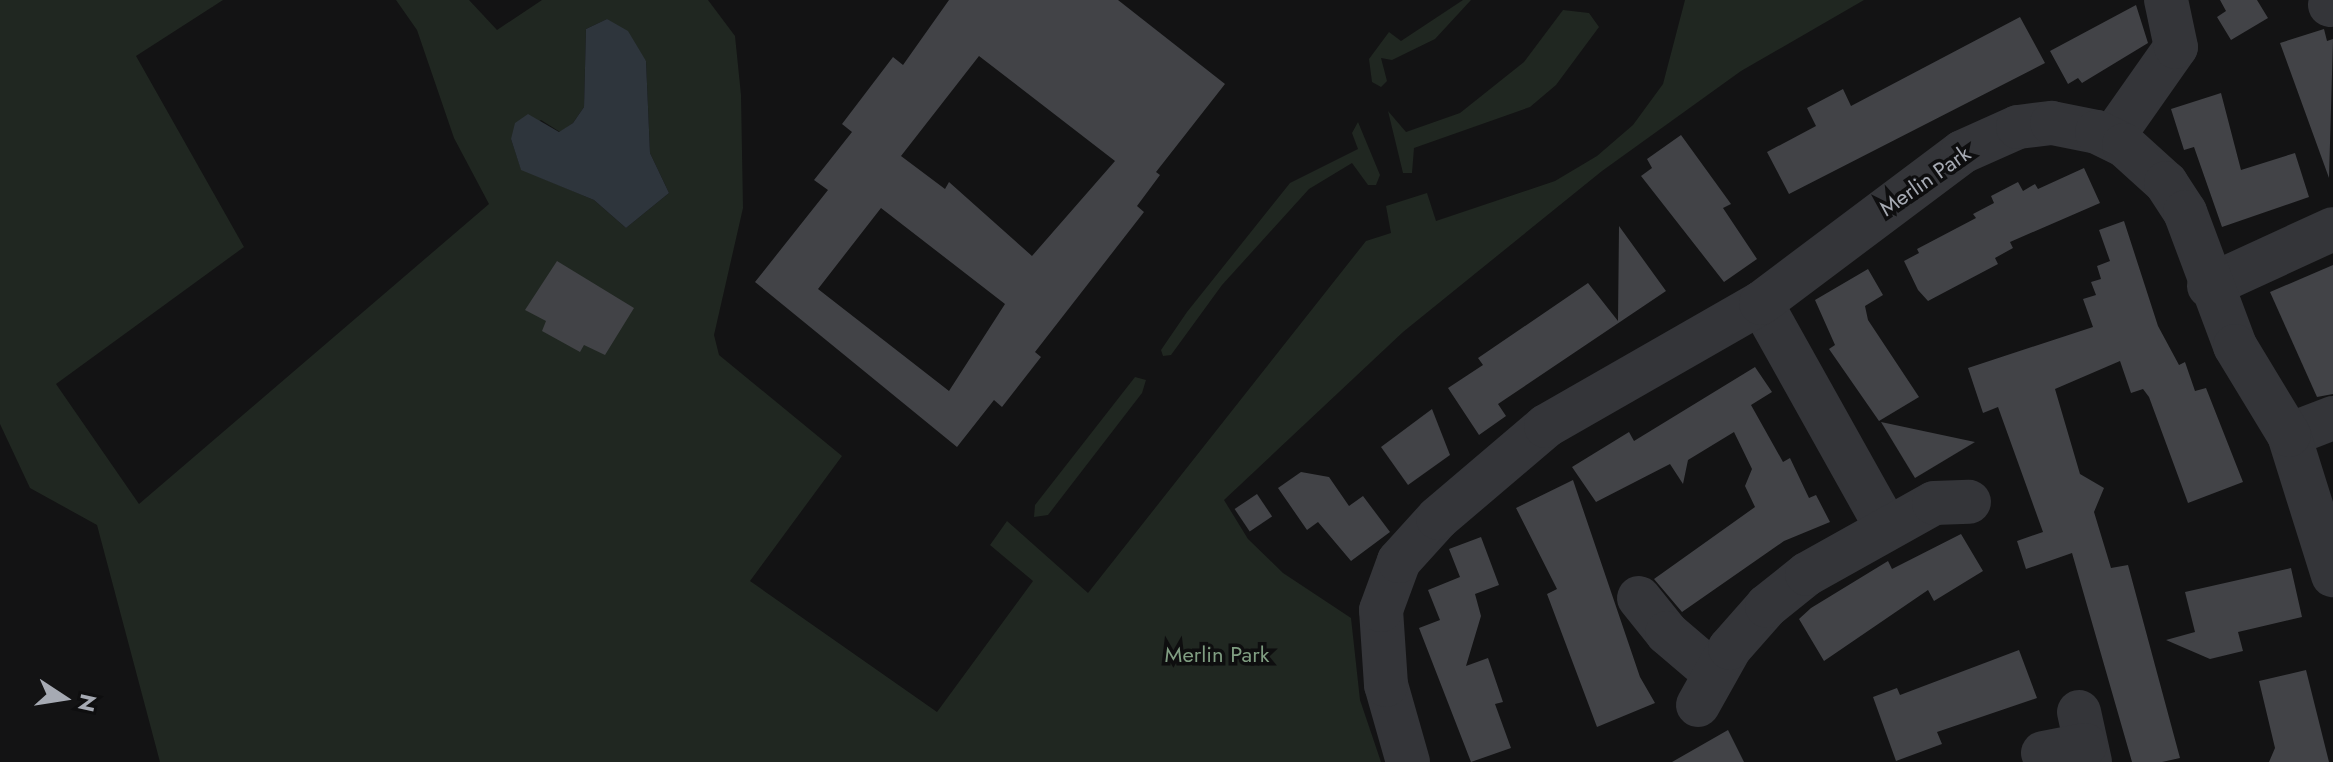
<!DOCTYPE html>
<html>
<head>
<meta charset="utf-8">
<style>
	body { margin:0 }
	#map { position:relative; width:2333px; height:762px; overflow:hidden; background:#131314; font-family:Jost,sans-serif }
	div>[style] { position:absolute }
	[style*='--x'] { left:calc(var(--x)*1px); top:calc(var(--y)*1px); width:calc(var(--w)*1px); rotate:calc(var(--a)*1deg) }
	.green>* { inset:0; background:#202721 }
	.water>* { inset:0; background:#2e353c }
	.building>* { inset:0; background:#424347; transform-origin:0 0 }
	.minor>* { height:44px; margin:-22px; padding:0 22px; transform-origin:22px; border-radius:22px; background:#343539 }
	span { translate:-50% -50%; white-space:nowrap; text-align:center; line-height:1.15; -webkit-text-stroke:7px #0e0e0f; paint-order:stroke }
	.street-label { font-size:22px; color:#a6aab3 }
	.park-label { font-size:22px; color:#7f9d81 }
	.north { position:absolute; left:24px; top:658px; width:80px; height:80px; -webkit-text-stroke:6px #0e0e0f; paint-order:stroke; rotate:102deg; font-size:22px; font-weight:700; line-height:32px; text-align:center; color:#a6aab3 }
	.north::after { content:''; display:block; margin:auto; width:28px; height:36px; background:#a6aab3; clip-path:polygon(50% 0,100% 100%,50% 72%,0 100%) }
</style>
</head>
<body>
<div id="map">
	<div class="green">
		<div style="clip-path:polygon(evenodd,0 0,223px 0,136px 56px,244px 247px,56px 384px,139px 504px,489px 204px,454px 138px,417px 30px,396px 0,469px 0,497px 30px,542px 0,708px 0,735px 36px,741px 95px,743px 208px,714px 335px,719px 355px,842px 456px,750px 581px,937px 712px,1033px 581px,990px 545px,1007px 521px,1088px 593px,1366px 241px,1391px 233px,1386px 206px,1427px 193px,1436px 221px,1555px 181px,1597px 156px,1633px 125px,1663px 84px,1685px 0,1864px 0,1741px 71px,1602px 171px,1403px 332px,1224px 500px,1248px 539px,1283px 573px,1351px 618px,1360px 700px,1381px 762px,160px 762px,97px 525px,30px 488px,0 424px,0 0,607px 19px,646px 61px,650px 153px,669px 193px,626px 228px,594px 200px,521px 169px,511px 139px,541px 120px,560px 132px,573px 123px,584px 107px,586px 29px,607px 19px)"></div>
		<div style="clip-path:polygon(1463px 0,1471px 0,1435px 39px,1392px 60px,1381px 58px,1387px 81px,1381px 87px,1372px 82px,1369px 59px,1389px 32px,1401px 41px)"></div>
		<div style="clip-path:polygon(1563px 10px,1589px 13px,1599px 27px,1556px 85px,1530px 107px,1414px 148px,1412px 173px,1403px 173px,1388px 111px,1406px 132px,1460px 113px,1524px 62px)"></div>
		<div style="clip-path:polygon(1358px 122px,1380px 175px,1376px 185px,1368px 185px,1352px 163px,1309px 189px,1222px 285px,1171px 355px,1163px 356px,1161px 350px,1187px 312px,1290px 183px,1358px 149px,1352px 133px)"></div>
		<div style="clip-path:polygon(1135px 377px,1146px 380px,1142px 393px,1048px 515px,1034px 517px,1035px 505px)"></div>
	</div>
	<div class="water">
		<div style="clip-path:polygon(607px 19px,628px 31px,646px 61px,650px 153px,669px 193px,626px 228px,594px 200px,521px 170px,511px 139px,515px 123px,528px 114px,559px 132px,573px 123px,584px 107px,586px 29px)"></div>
	</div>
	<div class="building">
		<div style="clip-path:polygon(evenodd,949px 0,1118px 0,1225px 84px,1156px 172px,1160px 175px,1137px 206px,1144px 212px,1035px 352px,1041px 357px,1002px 407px,994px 400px,957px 447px,755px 282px,828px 190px,814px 180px,852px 132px,842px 124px,893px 57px,903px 65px,949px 0,979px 56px,1115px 161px,1032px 256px,949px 182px,945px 189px,901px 156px,979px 56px,949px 0,881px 208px,1005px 304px,949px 391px,818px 289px,881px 208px)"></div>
		<div style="clip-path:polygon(2220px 0,2257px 0,2268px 18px,2231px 40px,2217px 17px,2226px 11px)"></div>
		<div style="clip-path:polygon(2136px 5px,2148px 43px,2082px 83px,2078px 78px,2068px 84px,2050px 51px)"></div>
		<div style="clip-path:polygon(2020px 17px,2045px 63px,1789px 194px,1767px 152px,1816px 126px,1807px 108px,1843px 89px,1851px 106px)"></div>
		<div style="clip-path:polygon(2324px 29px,2327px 41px,2333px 39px,2329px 178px,2280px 43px)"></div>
		<div style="clip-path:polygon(2221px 93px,2241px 170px,2295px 153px,2309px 197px,2222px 227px,2194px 147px,2184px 150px,2171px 109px)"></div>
		<div style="clip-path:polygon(1681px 135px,1731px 204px,1723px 208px,1757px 259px,1724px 282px,1641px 176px,1652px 168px,1647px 159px)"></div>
		<div style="clip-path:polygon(2084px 168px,2100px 203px,2010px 242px,2013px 248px,1995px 258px,1998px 264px,1928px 301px,1918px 290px,1904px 261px,1919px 253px,1917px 249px,1976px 218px,1973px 214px,1994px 203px,1991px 196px,2018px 182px,2023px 191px,2035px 184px,2038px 189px)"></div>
		<div style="clip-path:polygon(2124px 221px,2158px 326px,2179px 365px,2185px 362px,2195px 391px,2206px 388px,2243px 482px,2188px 503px,2149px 397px,2143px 389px,2131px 393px,2120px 361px,2055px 389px,2080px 474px,2104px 488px,2094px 512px,2111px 568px,2128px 565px,2180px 758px,2162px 762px,2132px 762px,2072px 553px,2026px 569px,2017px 541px,2043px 532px,1998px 407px,1983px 413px,1968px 368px,2093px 327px,2083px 299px,2096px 295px,2091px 282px,2101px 279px,2097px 266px,2110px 261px,2099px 230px)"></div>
		<div style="clip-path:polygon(1619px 226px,1666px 291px,1498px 404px,1506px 416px,1479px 435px,1448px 388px,1483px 365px,1478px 358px,1588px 283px,1618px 321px)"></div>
		<div style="clip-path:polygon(557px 261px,634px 308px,605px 355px,584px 345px,580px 352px,542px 331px,546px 321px,525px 310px)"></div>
		<div style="clip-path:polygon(2333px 265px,2333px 394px,2317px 397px,2270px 292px)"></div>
		<div style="clip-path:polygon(1868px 269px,1883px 295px,1865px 306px,1868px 320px,1919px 397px,1879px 421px,1829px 349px,1835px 345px,1815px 300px)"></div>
		<div style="clip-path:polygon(1755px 367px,1772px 392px,1751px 405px,1783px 462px,1790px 458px,1809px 498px,1816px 495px,1830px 522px,1784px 541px,1682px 612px,1654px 579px,1755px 507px,1745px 486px,1752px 469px,1734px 432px,1688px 460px,1683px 484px,1670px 464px,1596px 502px,1572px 467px,1629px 432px,1634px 441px)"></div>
		<div style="clip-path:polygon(1432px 409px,1450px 455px,1408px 485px,1381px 447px)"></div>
		<div style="clip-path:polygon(1881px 422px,1975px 442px,1915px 478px)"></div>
		<div style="clip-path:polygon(1301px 472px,1329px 477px,1349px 506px,1363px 496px,1390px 532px,1351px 561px,1318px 522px,1307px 530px,1278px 488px)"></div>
		<div style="clip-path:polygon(1573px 480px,1640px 677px,1655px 703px,1597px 727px,1547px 594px,1557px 589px,1516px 508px)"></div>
		<div style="left:1257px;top:494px;width:27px;height:27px;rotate:56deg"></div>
		<div style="clip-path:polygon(1961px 534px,1983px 571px,1934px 601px,1928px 590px,1824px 661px,1799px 619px,1811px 608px,1888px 561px,1892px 569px)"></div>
		<div style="clip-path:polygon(1481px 537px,1499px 585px,1475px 594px,1481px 616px,1466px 666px,1488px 658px,1503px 702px,1495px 704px,1511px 748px,1471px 762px,1419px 628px,1440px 620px,1428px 590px,1460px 577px,1449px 549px)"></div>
		<div style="clip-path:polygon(2291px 568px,2302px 617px,2238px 632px,2243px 651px,2210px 659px,2166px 640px,2195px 632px,2185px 592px)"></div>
		<div style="clip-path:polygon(2019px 650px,2037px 698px,1937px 732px,1942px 744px,1896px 761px,1873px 697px,1897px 688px,1900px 695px)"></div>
		<div style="clip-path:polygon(2306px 670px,2329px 762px,2269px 762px,2275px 748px,2259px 681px)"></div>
		<div style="clip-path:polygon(1728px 730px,1744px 762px,1672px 762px)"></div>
	</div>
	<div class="minor">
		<div style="--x:2330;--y:5;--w:3;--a:-18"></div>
		<div style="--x:2112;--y:138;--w:111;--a:-54.9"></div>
		<div style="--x:2176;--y:47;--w:48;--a:-102"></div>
		<div style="--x:2209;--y:286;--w:136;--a:-24.7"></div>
		<div style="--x:1761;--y:303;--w:254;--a:60.8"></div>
		<div style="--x:2333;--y:418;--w:47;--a:158.9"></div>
		<div style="--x:2289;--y:435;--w:147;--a:72.6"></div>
		<div style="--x:1639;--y:598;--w:45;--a:51.3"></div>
		<div style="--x:1667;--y:633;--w:62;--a:40.4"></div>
		<div style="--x:1698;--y:705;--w:65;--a:-60.7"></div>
		<div style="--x:1730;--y:648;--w:56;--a:-48.6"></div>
		<div style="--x:1767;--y:606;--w:51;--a:-38.7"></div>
		<div style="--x:1807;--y:574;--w:145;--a:-29.2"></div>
		<div style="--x:1934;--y:503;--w:35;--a:-2"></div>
		<div style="--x:2079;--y:712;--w:51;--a:77.6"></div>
		<div style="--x:2043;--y:753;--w:43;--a:-10.8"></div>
		<div style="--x:1408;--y:762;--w:80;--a:-105.9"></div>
		<div style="--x:1386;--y:685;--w:75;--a:-93.8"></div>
		<div style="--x:1381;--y:610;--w:52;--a:-69.8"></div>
		<div style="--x:1399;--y:561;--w:58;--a:-47.8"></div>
		<div style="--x:1438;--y:518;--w:142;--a:-40.4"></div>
		<div style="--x:1546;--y:426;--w:248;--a:-29.8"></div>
		<div style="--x:1761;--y:303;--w:251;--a:-36.9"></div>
		<div style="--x:1962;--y:152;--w:61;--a:-24.1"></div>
		<div style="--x:2018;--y:127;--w:34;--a:-7"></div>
		<div style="--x:2052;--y:123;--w:46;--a:11.3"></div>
		<div style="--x:2097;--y:132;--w:30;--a:26"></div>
		<div style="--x:2124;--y:145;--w:57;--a:42.1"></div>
		<div style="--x:2166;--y:183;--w:35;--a:57"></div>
		<div style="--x:2185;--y:212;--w:143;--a:69.5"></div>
		<div style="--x:2235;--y:346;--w:104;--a:58.8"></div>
	</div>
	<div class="street-label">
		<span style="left:1925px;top:181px;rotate:-35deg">Merlin Park</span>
	</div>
	<div class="park-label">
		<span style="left:1217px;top:655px">Merlin Park</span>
	</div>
	<div class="north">N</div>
</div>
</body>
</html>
